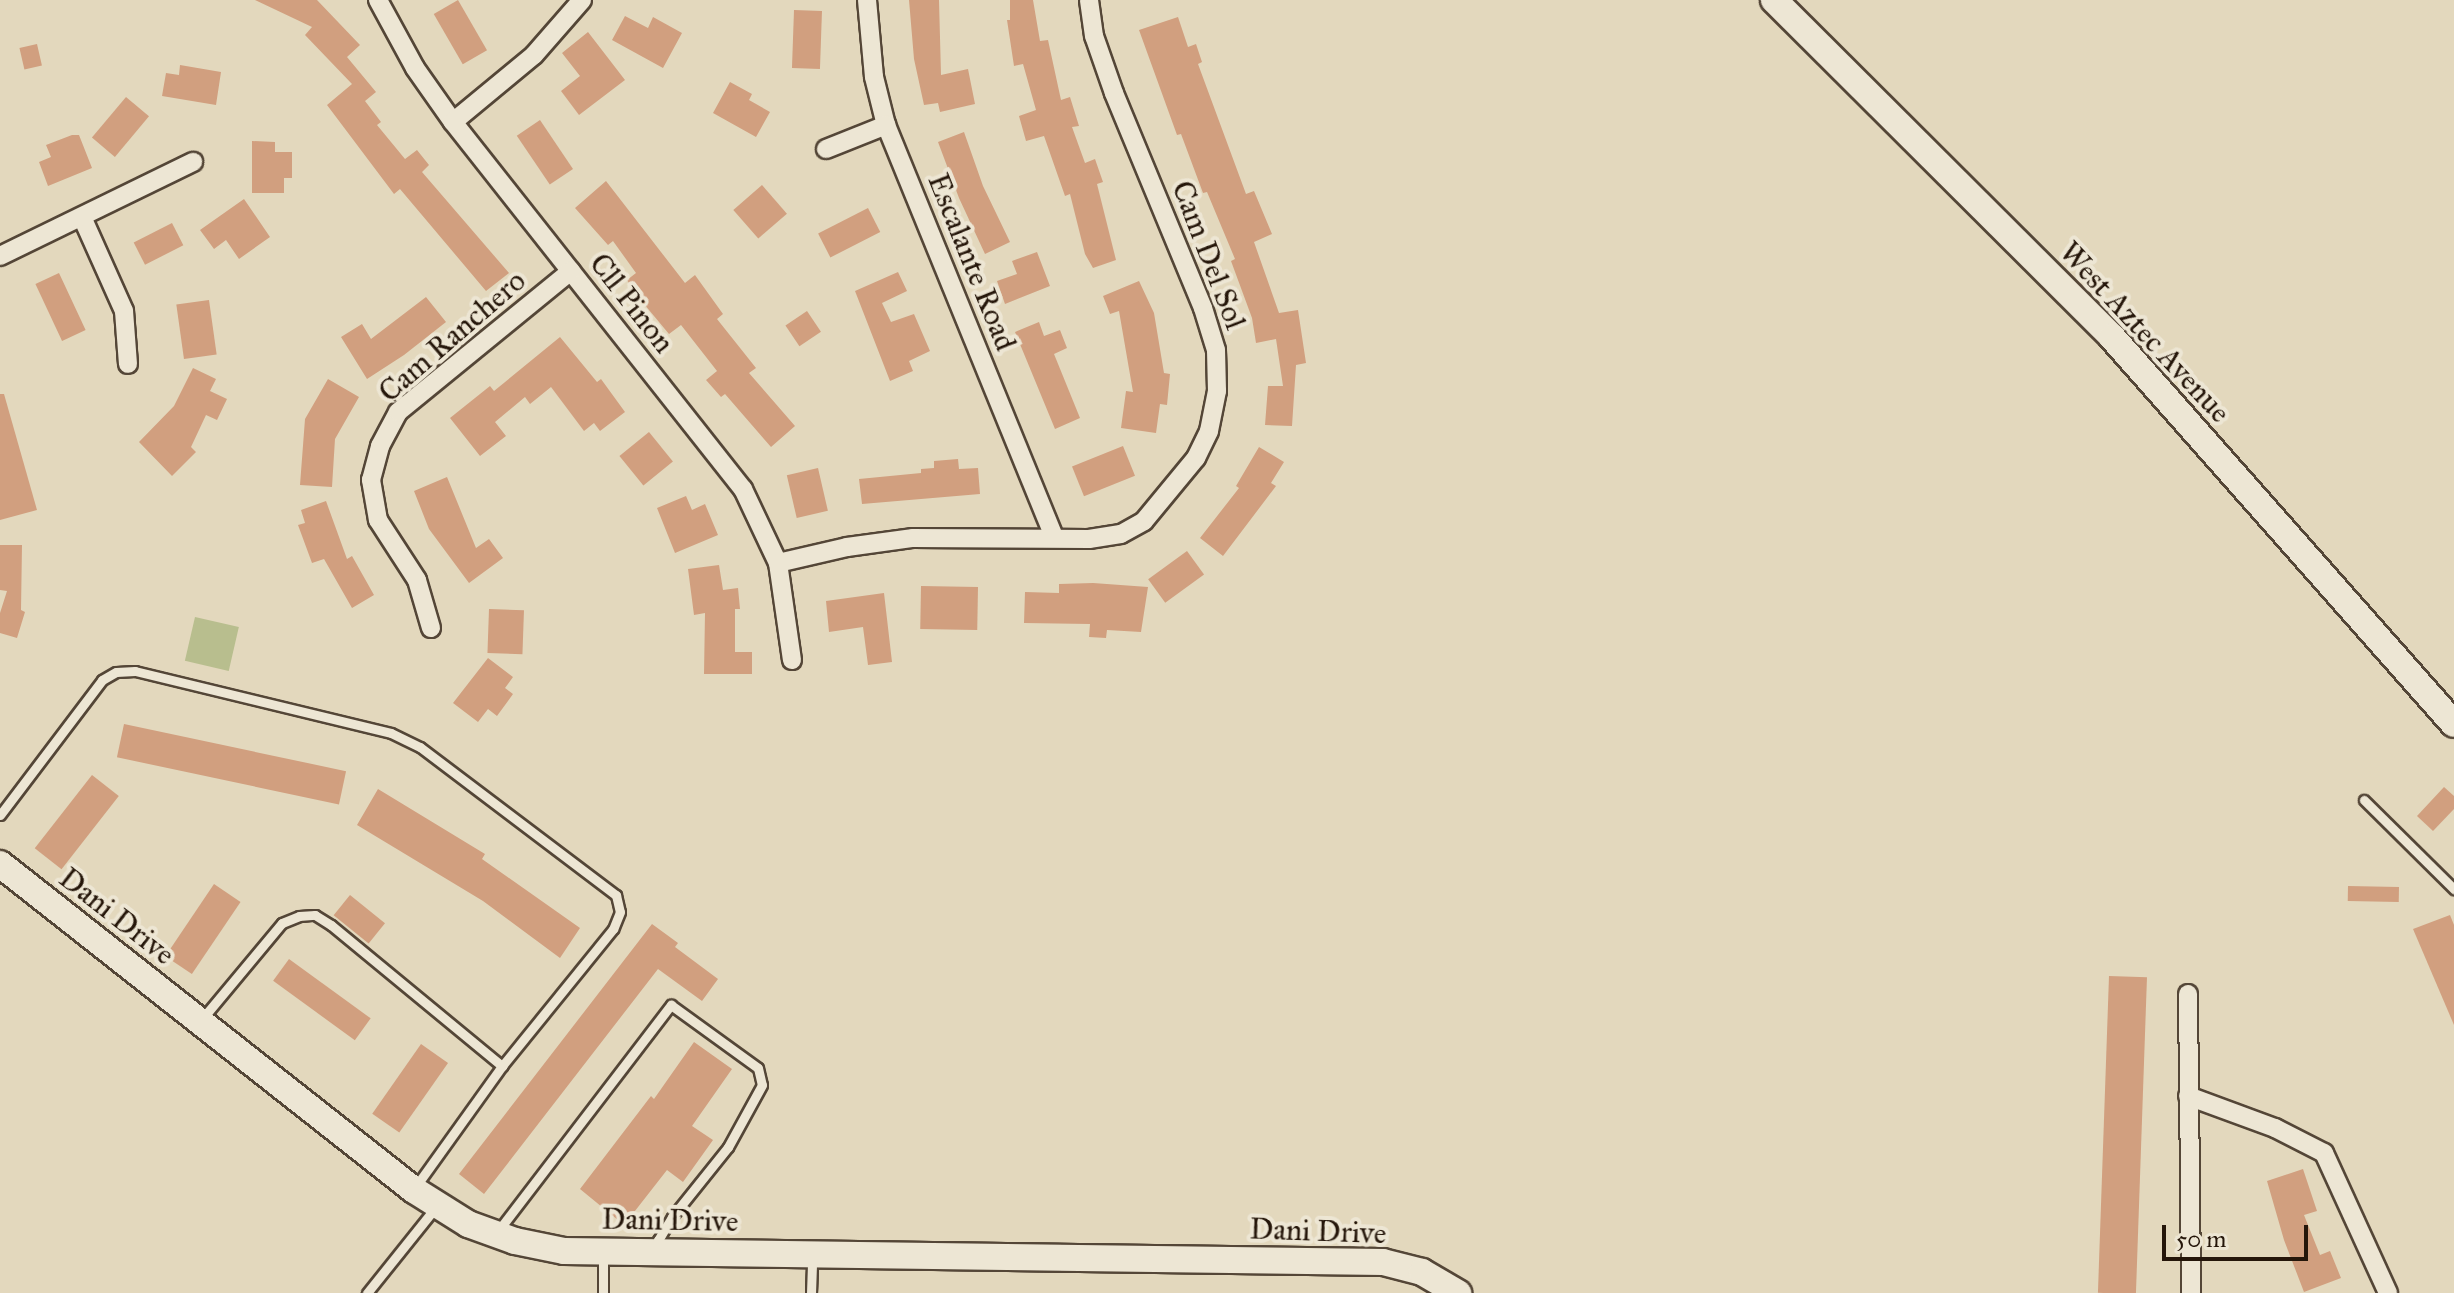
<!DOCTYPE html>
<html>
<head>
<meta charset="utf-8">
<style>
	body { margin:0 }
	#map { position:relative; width:2454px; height:1293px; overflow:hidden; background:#e3d8bd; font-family:"IM FELL Great Primer",serif }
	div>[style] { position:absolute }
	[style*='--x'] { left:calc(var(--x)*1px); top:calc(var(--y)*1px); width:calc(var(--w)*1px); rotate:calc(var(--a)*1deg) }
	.green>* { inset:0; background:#b8be8e; transform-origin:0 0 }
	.building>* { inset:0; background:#d19f7f; transform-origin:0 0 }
	.roads { filter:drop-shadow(2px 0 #544637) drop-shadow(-2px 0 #544637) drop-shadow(0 2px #544637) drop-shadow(0 -2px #544637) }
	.lane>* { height:9px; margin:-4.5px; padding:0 4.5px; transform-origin:4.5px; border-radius:4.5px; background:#ede6d4 }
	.street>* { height:18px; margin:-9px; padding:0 9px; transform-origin:9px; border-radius:9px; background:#ede6d4 }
	.secondary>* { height:26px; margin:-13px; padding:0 13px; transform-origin:13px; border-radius:13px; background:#ede6d4 }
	span { translate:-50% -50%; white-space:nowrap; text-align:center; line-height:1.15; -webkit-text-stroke:8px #ede6d4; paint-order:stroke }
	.street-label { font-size:30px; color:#25160a }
	.scale { position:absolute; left:2162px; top:1225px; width:146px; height:36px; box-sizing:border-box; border:4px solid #25160a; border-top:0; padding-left:10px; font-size:24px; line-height:28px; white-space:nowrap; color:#25160a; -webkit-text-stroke:6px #ede6d4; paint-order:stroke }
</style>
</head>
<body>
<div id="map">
	<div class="green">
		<div style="left:195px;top:617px;width:45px;height:45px;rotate:13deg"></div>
	</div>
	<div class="building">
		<div style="clip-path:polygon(255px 0,317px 0,360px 45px,347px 57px,376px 92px,365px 101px,381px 122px,377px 125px,405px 159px,417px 150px,429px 165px,422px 172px,509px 273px,486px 291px,400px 189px,394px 194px,327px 105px,352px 84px,305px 35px,312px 27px)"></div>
		<div style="left:458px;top:0;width:58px;height:28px;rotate:60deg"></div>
		<div style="clip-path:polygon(909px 0,939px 0,941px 75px,968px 69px,975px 104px,940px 112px,938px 103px,924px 105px,914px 59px)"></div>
		<div style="clip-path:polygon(1010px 0,1033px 0,1040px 41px,1048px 40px,1061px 100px,1070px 97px,1079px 126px,1072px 127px,1085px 163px,1095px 159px,1103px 182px,1097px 184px,1116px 260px,1093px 268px,1085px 254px,1070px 194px,1065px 196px,1044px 136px,1026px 141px,1019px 116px,1036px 110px,1023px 64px,1014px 66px,1007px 20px,1010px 20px)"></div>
		<div style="left:794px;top:10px;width:28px;height:58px;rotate:2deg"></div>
		<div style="clip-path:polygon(625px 16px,648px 28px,653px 17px,682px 33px,663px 68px,612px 40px)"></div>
		<div style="clip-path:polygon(1178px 17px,1188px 47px,1196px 44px,1202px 62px,1198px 64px,1246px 194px,1254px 191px,1272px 234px,1254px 242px,1279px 313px,1298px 310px,1306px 363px,1296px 365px,1292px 426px,1265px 425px,1268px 386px,1283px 386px,1276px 339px,1256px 343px,1252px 318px,1231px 261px,1235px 259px,1207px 192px,1203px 193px,1181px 134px,1177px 135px,1139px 30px)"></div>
		<div style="clip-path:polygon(588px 32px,625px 80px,579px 115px,561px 91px,580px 76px,562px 53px)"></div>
		<div style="left:37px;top:44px;width:22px;height:18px;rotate:77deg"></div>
		<div style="clip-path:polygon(180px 65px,221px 72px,216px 105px,162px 96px,166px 73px,179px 75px)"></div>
		<div style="clip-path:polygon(730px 82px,752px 94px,749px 100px,770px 112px,756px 137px,713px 113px)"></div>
		<div style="left:126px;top:97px;width:30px;height:53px;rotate:40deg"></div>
		<div style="left:540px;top:120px;width:59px;height:28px;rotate:56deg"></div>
		<div style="clip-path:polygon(964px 132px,983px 186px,1010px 242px,985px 254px,959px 198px,938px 142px)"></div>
		<div style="clip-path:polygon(72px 135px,79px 135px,92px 168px,48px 186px,39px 162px,51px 157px,46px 145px)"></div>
		<div style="clip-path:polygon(252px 141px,275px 142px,275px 152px,292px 152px,292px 178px,284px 178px,284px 193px,252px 193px)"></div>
		<div style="clip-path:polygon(606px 181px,685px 283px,695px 275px,723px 314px,717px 319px,756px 368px,749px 373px,795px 426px,771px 447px,725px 394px,721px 397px,706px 380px,717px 371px,681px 325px,669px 334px,639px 298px,627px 280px,636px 273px,613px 241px,608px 245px,575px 208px)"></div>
		<div style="left:762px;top:185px;width:38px;height:38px;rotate:49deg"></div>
		<div style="clip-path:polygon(244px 199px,270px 237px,239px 259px,226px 240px,214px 249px,200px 230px)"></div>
		<div style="left:868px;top:208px;width:27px;height:56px;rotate:63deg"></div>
		<div style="left:172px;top:223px;width:25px;height:43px;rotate:63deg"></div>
		<div style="clip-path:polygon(1037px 252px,1050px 286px,1005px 304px,997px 281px,1017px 274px,1012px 261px)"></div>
		<div style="clip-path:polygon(898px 272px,907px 291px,882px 303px,891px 322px,914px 314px,930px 351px,909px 361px,913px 371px,890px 381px,855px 291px)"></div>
		<div style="left:59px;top:273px;width:63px;height:26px;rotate:65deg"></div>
		<div style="clip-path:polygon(1139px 281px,1154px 313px,1164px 373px,1170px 374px,1167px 405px,1160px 404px,1156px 433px,1121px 428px,1126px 391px,1133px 392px,1119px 311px,1110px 314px,1103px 296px)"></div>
		<div style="clip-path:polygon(426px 297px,446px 322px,404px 355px,367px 379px,341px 337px,362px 324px,371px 339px)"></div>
		<div style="left:209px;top:300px;width:55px;height:33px;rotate:82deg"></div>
		<div style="left:807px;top:311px;width:25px;height:26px;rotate:56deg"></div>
		<div style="clip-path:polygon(1039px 322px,1044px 336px,1060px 330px,1067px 348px,1054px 354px,1080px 418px,1055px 429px,1015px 332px)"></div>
		<div style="clip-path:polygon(560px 337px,597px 382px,601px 379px,625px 412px,600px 431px,594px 423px,584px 431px,551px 387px,530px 404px,525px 397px,495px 422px,506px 436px,480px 456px,450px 418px,490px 386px,494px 391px)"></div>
		<div style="clip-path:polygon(193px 368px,216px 379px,210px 391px,227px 399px,217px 420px,206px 415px,191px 447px,196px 452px,172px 476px,139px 442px,174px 406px)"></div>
		<div style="clip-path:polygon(328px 379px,359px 397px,335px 439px,332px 487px,300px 485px,305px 419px)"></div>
		<div style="clip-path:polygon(0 394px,4px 394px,37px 510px,0 520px)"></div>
		<div style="left:649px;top:432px;width:38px;height:38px;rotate:51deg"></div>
		<div style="left:1123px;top:446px;width:32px;height:55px;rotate:68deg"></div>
		<div style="clip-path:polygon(1259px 447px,1284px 462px,1271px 483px,1276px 486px,1223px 556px,1200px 538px,1239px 488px,1236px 486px)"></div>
		<div style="clip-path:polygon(958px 459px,959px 469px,978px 468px,980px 494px,862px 504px,859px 479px,921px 473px,921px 469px,934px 468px,934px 461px)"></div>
		<div style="left:818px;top:468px;width:44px;height:32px;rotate:77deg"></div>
		<div style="clip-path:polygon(447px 477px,476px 548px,489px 539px,503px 558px,469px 583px,429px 529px,414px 491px)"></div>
		<div style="clip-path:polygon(686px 496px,692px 510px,705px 504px,718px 535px,675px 553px,657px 508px)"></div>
		<div style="clip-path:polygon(326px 501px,347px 559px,352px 556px,374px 595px,352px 608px,324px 559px,312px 563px,298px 525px,305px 523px,301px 510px)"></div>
		<div style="clip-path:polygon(0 545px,22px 545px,21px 610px,25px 612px,17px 638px,0 633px,0 613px,7px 591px,0 590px)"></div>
		<div style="left:1187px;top:551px;width:29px;height:48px;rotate:54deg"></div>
		<div style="clip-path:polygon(719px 565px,723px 590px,738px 588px,740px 609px,735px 609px,735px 652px,752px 652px,752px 674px,704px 674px,705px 613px,694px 615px,688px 569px)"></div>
		<div style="clip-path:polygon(1093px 583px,1148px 587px,1141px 632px,1107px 630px,1106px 638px,1089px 637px,1090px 624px,1024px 623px,1025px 592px,1059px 593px,1059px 584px)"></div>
		<div style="left:921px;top:586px;width:57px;height:43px;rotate:1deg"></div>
		<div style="clip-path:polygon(884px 593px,892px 662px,868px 665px,863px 627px,829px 632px,826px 601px)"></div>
		<div style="left:489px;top:609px;width:35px;height:44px;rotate:2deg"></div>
		<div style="clip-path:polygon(488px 658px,513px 677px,505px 688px,513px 694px,497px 716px,488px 709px,478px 722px,453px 703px)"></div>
		<div style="left:124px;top:724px;width:227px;height:34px;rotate:12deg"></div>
		<div style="left:92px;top:775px;width:34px;height:93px;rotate:38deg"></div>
		<div style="clip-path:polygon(2444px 787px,2454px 796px,2454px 809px,2433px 831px,2417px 816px)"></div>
		<div style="clip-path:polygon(378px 789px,485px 854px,482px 859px,580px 928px,560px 958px,483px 901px,357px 825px)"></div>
		<div style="left:214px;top:884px;width:32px;height:87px;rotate:34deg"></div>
		<div style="left:2348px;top:886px;width:51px;height:15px;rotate:1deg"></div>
		<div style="left:350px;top:895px;width:45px;height:26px;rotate:39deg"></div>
		<div style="clip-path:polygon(2450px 915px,2454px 925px,2454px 1025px,2413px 929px)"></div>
		<div style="clip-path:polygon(652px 924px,678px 943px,675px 947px,718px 979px,702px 1001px,658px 969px,484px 1194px,459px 1174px)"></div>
		<div style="left:289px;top:959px;width:101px;height:27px;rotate:36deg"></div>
		<div style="left:2109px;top:976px;width:38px;height:317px;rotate:2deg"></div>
		<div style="clip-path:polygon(694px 1042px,732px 1069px,692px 1126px,713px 1140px,683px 1182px,667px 1170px,624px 1225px,580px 1189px,651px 1096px,654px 1099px)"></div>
		<div style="left:421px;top:1044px;width:33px;height:85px;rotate:35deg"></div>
		<div style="clip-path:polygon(2303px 1169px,2317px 1211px,2304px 1215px,2320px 1255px,2330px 1251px,2341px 1278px,2304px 1292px,2284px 1240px,2267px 1181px)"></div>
	</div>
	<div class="roads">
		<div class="lane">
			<div style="--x:2364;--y:800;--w:127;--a:44.7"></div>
			<div style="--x:0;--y:815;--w:169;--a:-52.9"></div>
			<div style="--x:102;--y:680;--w:16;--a:-30"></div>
			<div style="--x:116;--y:672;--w:19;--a:-3"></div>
			<div style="--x:135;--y:671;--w:263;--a:13.6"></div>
			<div style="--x:391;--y:733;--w:32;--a:26"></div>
			<div style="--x:420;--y:747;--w:246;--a:37.1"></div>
			<div style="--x:616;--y:895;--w:17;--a:77"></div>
			<div style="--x:620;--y:912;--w:18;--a:112"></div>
			<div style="--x:613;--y:929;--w:176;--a:129"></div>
			<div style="--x:502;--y:1066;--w:151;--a:125.6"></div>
			<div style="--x:202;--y:1019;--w:125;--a:-50.2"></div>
			<div style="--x:282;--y:923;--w:18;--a:-22"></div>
			<div style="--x:299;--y:916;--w:16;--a:-4"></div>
			<div style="--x:315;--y:915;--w:19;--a:32"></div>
			<div style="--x:331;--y:925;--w:222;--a:39.5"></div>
			<div style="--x:498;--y:1231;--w:285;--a:-52.6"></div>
			<div style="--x:671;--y:1005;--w:107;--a:35.9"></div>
			<div style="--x:758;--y:1068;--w:17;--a:77"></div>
			<div style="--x:762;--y:1085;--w:71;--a:118.7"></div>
			<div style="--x:728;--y:1147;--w:90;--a:128.7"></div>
			<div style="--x:672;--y:1217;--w:27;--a:121"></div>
			<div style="--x:658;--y:1240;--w:12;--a:85"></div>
			<div style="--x:367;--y:1293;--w:109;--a:-51.3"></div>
			<div style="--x:603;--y:1293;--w:39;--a:-90"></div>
			<div style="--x:811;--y:1293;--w:34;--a:-88"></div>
		</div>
		<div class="street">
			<div style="--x:378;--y:0;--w:77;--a:61.4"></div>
			<div style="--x:415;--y:68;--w:66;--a:54.9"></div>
			<div style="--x:453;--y:122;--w:468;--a:51.7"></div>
			<div style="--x:743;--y:489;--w:82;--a:64.7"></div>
			<div style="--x:778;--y:563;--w:98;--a:81.8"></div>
			<div style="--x:867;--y:0;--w:77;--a:84.8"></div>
			<div style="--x:874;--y:77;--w:49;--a:76"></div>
			<div style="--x:886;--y:125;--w:445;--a:67.8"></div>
			<div style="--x:453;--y:122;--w:105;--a:-39.6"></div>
			<div style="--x:534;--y:55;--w:73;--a:-48.9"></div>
			<div style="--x:826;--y:149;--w:65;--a:-21.8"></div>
			<div style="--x:82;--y:217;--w:103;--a:65.9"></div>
			<div style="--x:124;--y:311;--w:53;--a:85.7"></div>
			<div style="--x:0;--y:256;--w:215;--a:-26"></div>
			<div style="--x:778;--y:563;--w:71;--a:-13.1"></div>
			<div style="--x:847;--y:547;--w:67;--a:-7.8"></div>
			<div style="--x:913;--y:538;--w:176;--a:0.3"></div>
			<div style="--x:1089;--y:539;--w:32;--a:-9"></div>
			<div style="--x:1121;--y:534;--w:26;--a:-29"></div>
			<div style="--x:1144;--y:521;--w:82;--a:-50.5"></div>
			<div style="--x:1196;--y:458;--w:30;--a:-64"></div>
			<div style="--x:1209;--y:431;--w:41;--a:-78.7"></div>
			<div style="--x:1217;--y:391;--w:41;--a:-91.4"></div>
			<div style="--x:1216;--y:350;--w:44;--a:-107.2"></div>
			<div style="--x:1203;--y:308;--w:233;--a:-112.5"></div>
			<div style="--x:1114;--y:93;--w:60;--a:-109.3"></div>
			<div style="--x:1094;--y:36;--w:36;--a:-98"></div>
			<div style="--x:431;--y:628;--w:50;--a:-106.3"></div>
			<div style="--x:417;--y:580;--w:72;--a:-123"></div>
			<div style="--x:378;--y:520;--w:41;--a:-99.9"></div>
			<div style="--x:371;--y:480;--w:35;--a:-75"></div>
			<div style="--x:380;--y:446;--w:38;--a:-62"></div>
			<div style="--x:398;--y:412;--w:223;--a:-39.2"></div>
			<div style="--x:2188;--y:994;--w:299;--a:89.4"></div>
			<div style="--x:2188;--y:1096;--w:93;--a:20.2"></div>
			<div style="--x:2275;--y:1128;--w:55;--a:27"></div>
			<div style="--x:2324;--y:1153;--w:154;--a:65.4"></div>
		</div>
		<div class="secondary">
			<div style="--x:1774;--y:0;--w:477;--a:44.9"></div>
			<div style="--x:2112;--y:337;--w:516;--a:48.53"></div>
			<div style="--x:0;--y:864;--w:527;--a:38.22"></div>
			<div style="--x:414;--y:1190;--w:64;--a:32.2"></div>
			<div style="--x:468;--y:1224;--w:50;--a:19.9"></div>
			<div style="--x:515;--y:1241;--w:50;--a:11.5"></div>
			<div style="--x:564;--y:1251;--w:819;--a:0.77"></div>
			<div style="--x:1383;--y:1262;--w:40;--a:14.4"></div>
			<div style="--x:1422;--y:1272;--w:42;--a:30.3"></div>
		</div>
	</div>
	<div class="street-label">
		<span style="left:1209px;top:255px;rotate:69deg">Cam Del Sol</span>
		<span style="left:972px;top:262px;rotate:68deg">Escalante Road</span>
		<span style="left:632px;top:303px;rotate:52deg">Cll Pinon</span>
		<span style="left:2145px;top:332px;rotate:47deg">West Aztec Avenue</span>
		<span style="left:452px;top:336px;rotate:-41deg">Cam Ranchero</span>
		<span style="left:117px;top:916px;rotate:38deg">Dani Drive</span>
		<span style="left:670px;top:1220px;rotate:1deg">Dani Drive</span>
		<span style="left:1318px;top:1231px;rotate:2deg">Dani Drive</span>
	</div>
	<div class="scale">50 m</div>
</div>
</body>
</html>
